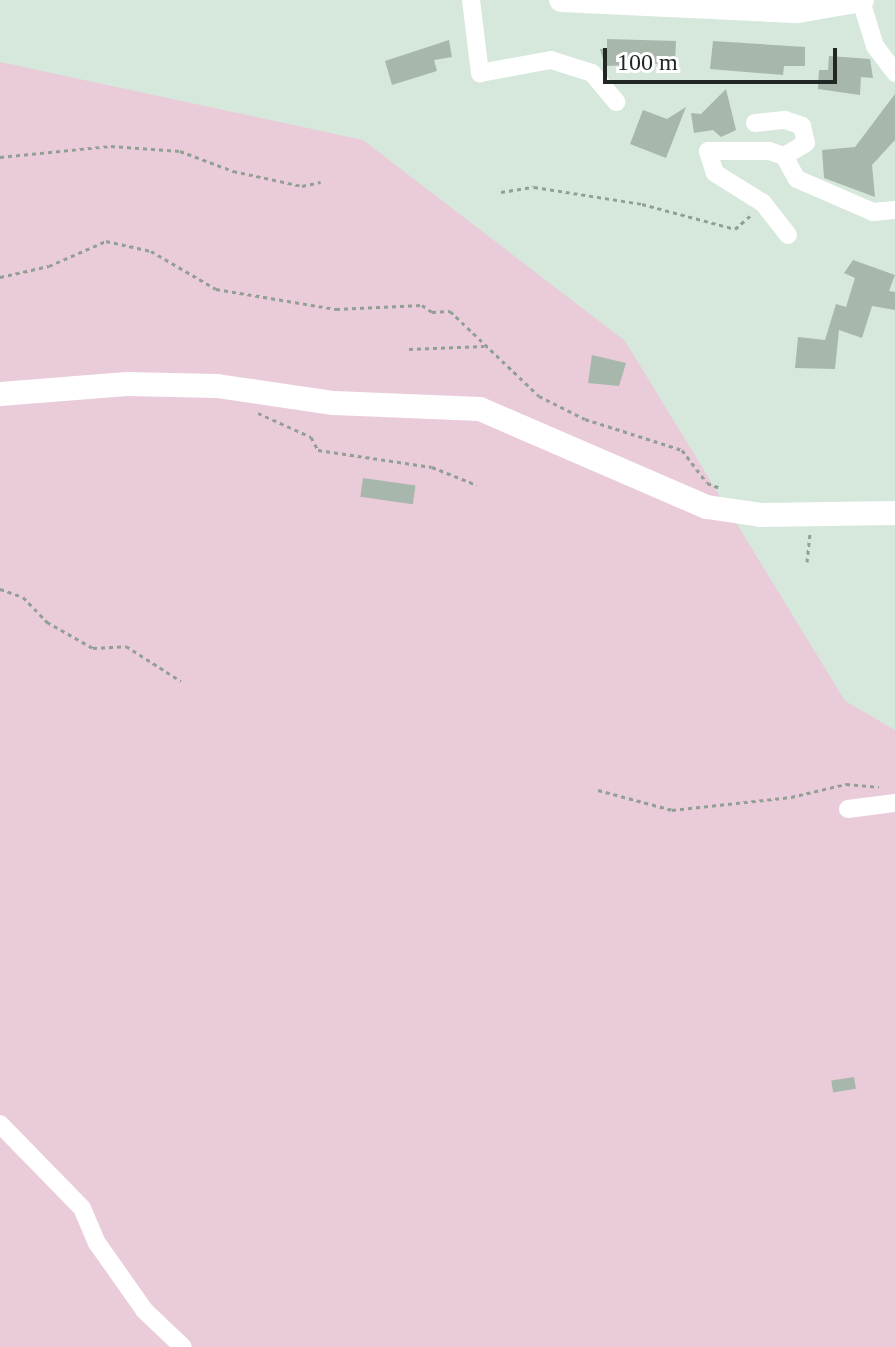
<!DOCTYPE html>
<html>
<head>
<meta charset="utf-8">
<style>
	body { margin:0 }
	#map { position:relative; width:895px; height:1347px; overflow:hidden; background:#d6e7db; font-family:"Times New Roman",serif }
	div>[style] { position:absolute }
	[style*='--x'] { left:calc(var(--x)*1px); top:calc(var(--y)*1px); width:calc(var(--w)*1px); rotate:calc(var(--a)*1deg) }
	.green>* { inset:0; background:#e9cbd9 }
	.building>* { inset:0; background:#a7b7ab; transform-origin:0 0 }
	.path>* { height:3px; margin-top:-1.5px; transform-origin:0; background:repeating-linear-gradient(90deg,#929f95 0 4px,transparent 0 8px) }
	.street>* { height:18px; margin:-9px; padding:0 9px; transform-origin:9px; border-radius:9px; background:#fff }
	.secondary>* { height:24px; margin:-12px; padding:0 12px; transform-origin:12px; border-radius:12px; background:#fff }
	span { translate:-50% -50%; white-space:nowrap; text-align:center; line-height:1.15; -webkit-text-stroke:8px #fff; paint-order:stroke }
	.scale { position:absolute; left:603px; top:48px; width:234px; height:36px; box-sizing:border-box; border:4px solid #212722; border-top:0; padding-left:10px; font-size:24px; line-height:28px; white-space:nowrap; color:#212722; -webkit-text-stroke:6px #fff; paint-order:stroke }
</style>
</head>
<body>
<div id="map">
	<div class="green">
		<div style="clip-path:polygon(0 62px,363px 140px,625px 341px,845px 701px,895px 730px,895px 1347px,0 1347px)"></div>
	</div>
	<div class="building">
		<div style="clip-path:polygon(607px 39px,676px 41px,675px 63px,605px 66px,600px 49px,607px 49px)"></div>
		<div style="clip-path:polygon(449px 40px,452px 57px,434px 60px,437px 71px,392px 85px,385px 61px)"></div>
		<div style="clip-path:polygon(713px 41px,805px 47px,805px 66px,784px 66px,783px 75px,710px 69px)"></div>
		<div style="clip-path:polygon(829px 56px,870px 59px,873px 78px,861px 77px,860px 95px,818px 89px,819px 70px,828px 70px)"></div>
		<div style="clip-path:polygon(726px 89px,736px 130px,721px 137px,713px 130px,694px 133px,691px 113px,701px 114px)"></div>
		<div style="clip-path:polygon(895px 94px,895px 140px,872px 165px,875px 197px,824px 178px,822px 150px,855px 147px)"></div>
		<div style="clip-path:polygon(686px 107px,666px 158px,630px 144px,643px 110px,667px 119px)"></div>
		<div style="clip-path:polygon(853px 260px,895px 275px,889px 291px,895px 292px,895px 310px,872px 306px,862px 338px,839px 330px,835px 369px,795px 368px,798px 337px,825px 340px,836px 304px,846px 307px,855px 278px,844px 273px)"></div>
		<div style="clip-path:polygon(592px 355px,626px 363px,619px 386px,588px 383px)"></div>
		<div style="left:363px;top:478px;width:53px;height:19px;rotate:8deg"></div>
		<div style="left:854px;top:1077px;width:12px;height:23px;rotate:81deg"></div>
	</div>
	<div class="path">
		<div style="--x:0;--y:157;--w:112;--a:-5.7"></div>
		<div style="--x:111;--y:146;--w:69;--a:4.1"></div>
		<div style="--x:180;--y:151;--w:57;--a:20.7"></div>
		<div style="--x:233;--y:171;--w:71;--a:12.3"></div>
		<div style="--x:302;--y:186;--w:19;--a:-12"></div>
		<div style="--x:501;--y:192;--w:33;--a:-9"></div>
		<div style="--x:534;--y:187;--w:109;--a:8.9"></div>
		<div style="--x:642;--y:204;--w:96;--a:15"></div>
		<div style="--x:735;--y:229;--w:23;--a:-41"></div>
		<div style="--x:0;--y:277;--w:50;--a:-12.7"></div>
		<div style="--x:49;--y:266;--w:62;--a:-23.7"></div>
		<div style="--x:106;--y:241;--w:46;--a:12.5"></div>
		<div style="--x:151;--y:251;--w:75;--a:30.3"></div>
		<div style="--x:216;--y:289;--w:122;--a:9.5"></div>
		<div style="--x:336;--y:309;--w:86;--a:-2.7"></div>
		<div style="--x:422;--y:305;--w:12;--a:35"></div>
		<div style="--x:432;--y:312;--w:18;--a:-3"></div>
		<div style="--x:450;--y:311;--w:123;--a:43.7"></div>
		<div style="--x:539;--y:396;--w:51;--a:26.6"></div>
		<div style="--x:585;--y:419;--w:102;--a:17.7"></div>
		<div style="--x:682;--y:450;--w:41;--a:52.9"></div>
		<div style="--x:707;--y:483;--w:14;--a:21"></div>
		<div style="--x:409;--y:349;--w:75;--a:-2.3"></div>
		<div style="--x:258;--y:413;--w:58;--a:24.4"></div>
		<div style="--x:311;--y:437;--w:15;--a:62"></div>
		<div style="--x:318;--y:450;--w:115;--a:8.5"></div>
		<div style="--x:432;--y:467;--w:48;--a:21.8"></div>
		<div style="--x:807;--y:562;--w:28;--a:-84"></div>
		<div style="--x:0;--y:589;--w:24;--a:19"></div>
		<div style="--x:23;--y:597;--w:35;--a:46"></div>
		<div style="--x:47;--y:622;--w:53;--a:29.5"></div>
		<div style="--x:93;--y:648;--w:33;--a:-3"></div>
		<div style="--x:126;--y:646;--w:65;--a:32.5"></div>
		<div style="--x:598;--y:790;--w:77;--a:15.1"></div>
		<div style="--x:672;--y:810;--w:120;--a:-6.2"></div>
		<div style="--x:791;--y:797;--w:57;--a:-13.3"></div>
		<div style="--x:846;--y:784;--w:33;--a:5"></div>
	</div>
	<div class="street">
		<div style="--x:471;--y:0;--w:74;--a:83"></div>
		<div style="--x:480;--y:73;--w:72;--a:-10.4"></div>
		<div style="--x:551;--y:60;--w:43;--a:17.6"></div>
		<div style="--x:592;--y:73;--w:38;--a:50"></div>
		<div style="--x:861;--y:1;--w:47;--a:72.7"></div>
		<div style="--x:875;--y:46;--w:34;--a:53"></div>
		<div style="--x:755;--y:123;--w:30;--a:-6"></div>
		<div style="--x:785;--y:120;--w:18;--a:19"></div>
		<div style="--x:802;--y:126;--w:17;--a:77"></div>
		<div style="--x:806;--y:143;--w:26;--a:149"></div>
		<div style="--x:788;--y:235;--w:41;--a:-128"></div>
		<div style="--x:763;--y:203;--w:57;--a:-148"></div>
		<div style="--x:715;--y:173;--w:23;--a:-108"></div>
		<div style="--x:708;--y:151;--w:61;--a:0"></div>
		<div style="--x:769;--y:151;--w:16;--a:18"></div>
		<div style="--x:784;--y:156;--w:26;--a:61"></div>
		<div style="--x:797;--y:179;--w:83;--a:23.5"></div>
		<div style="--x:873;--y:212;--w:22;--a:-5"></div>
		<div style="--x:848;--y:809;--w:47;--a:-7.3"></div>
		<div style="--x:0;--y:1124;--w:117;--a:45.7"></div>
		<div style="--x:82;--y:1208;--w:38;--a:67"></div>
		<div style="--x:97;--y:1243;--w:83;--a:54.8"></div>
		<div style="--x:145;--y:1311;--w:52;--a:43.5"></div>
	</div>
	<div class="secondary">
		<div style="--x:561;--y:0;--w:237;--a:2.7"></div>
		<div style="--x:798;--y:11;--w:65;--a:-9.8"></div>
		<div style="--x:0;--y:394;--w:127;--a:-4.5"></div>
		<div style="--x:127;--y:384;--w:90;--a:1.3"></div>
		<div style="--x:217;--y:386;--w:118;--a:8.3"></div>
		<div style="--x:334;--y:403;--w:146;--a:2.4"></div>
		<div style="--x:480;--y:409;--w:247;--a:23.4"></div>
		<div style="--x:707;--y:507;--w:56;--a:8.3"></div>
		<div style="--x:762;--y:515;--w:133;--a:-0.9"></div>
	</div>
	<div class="scale">100 m</div>
</div>
</body>
</html>
